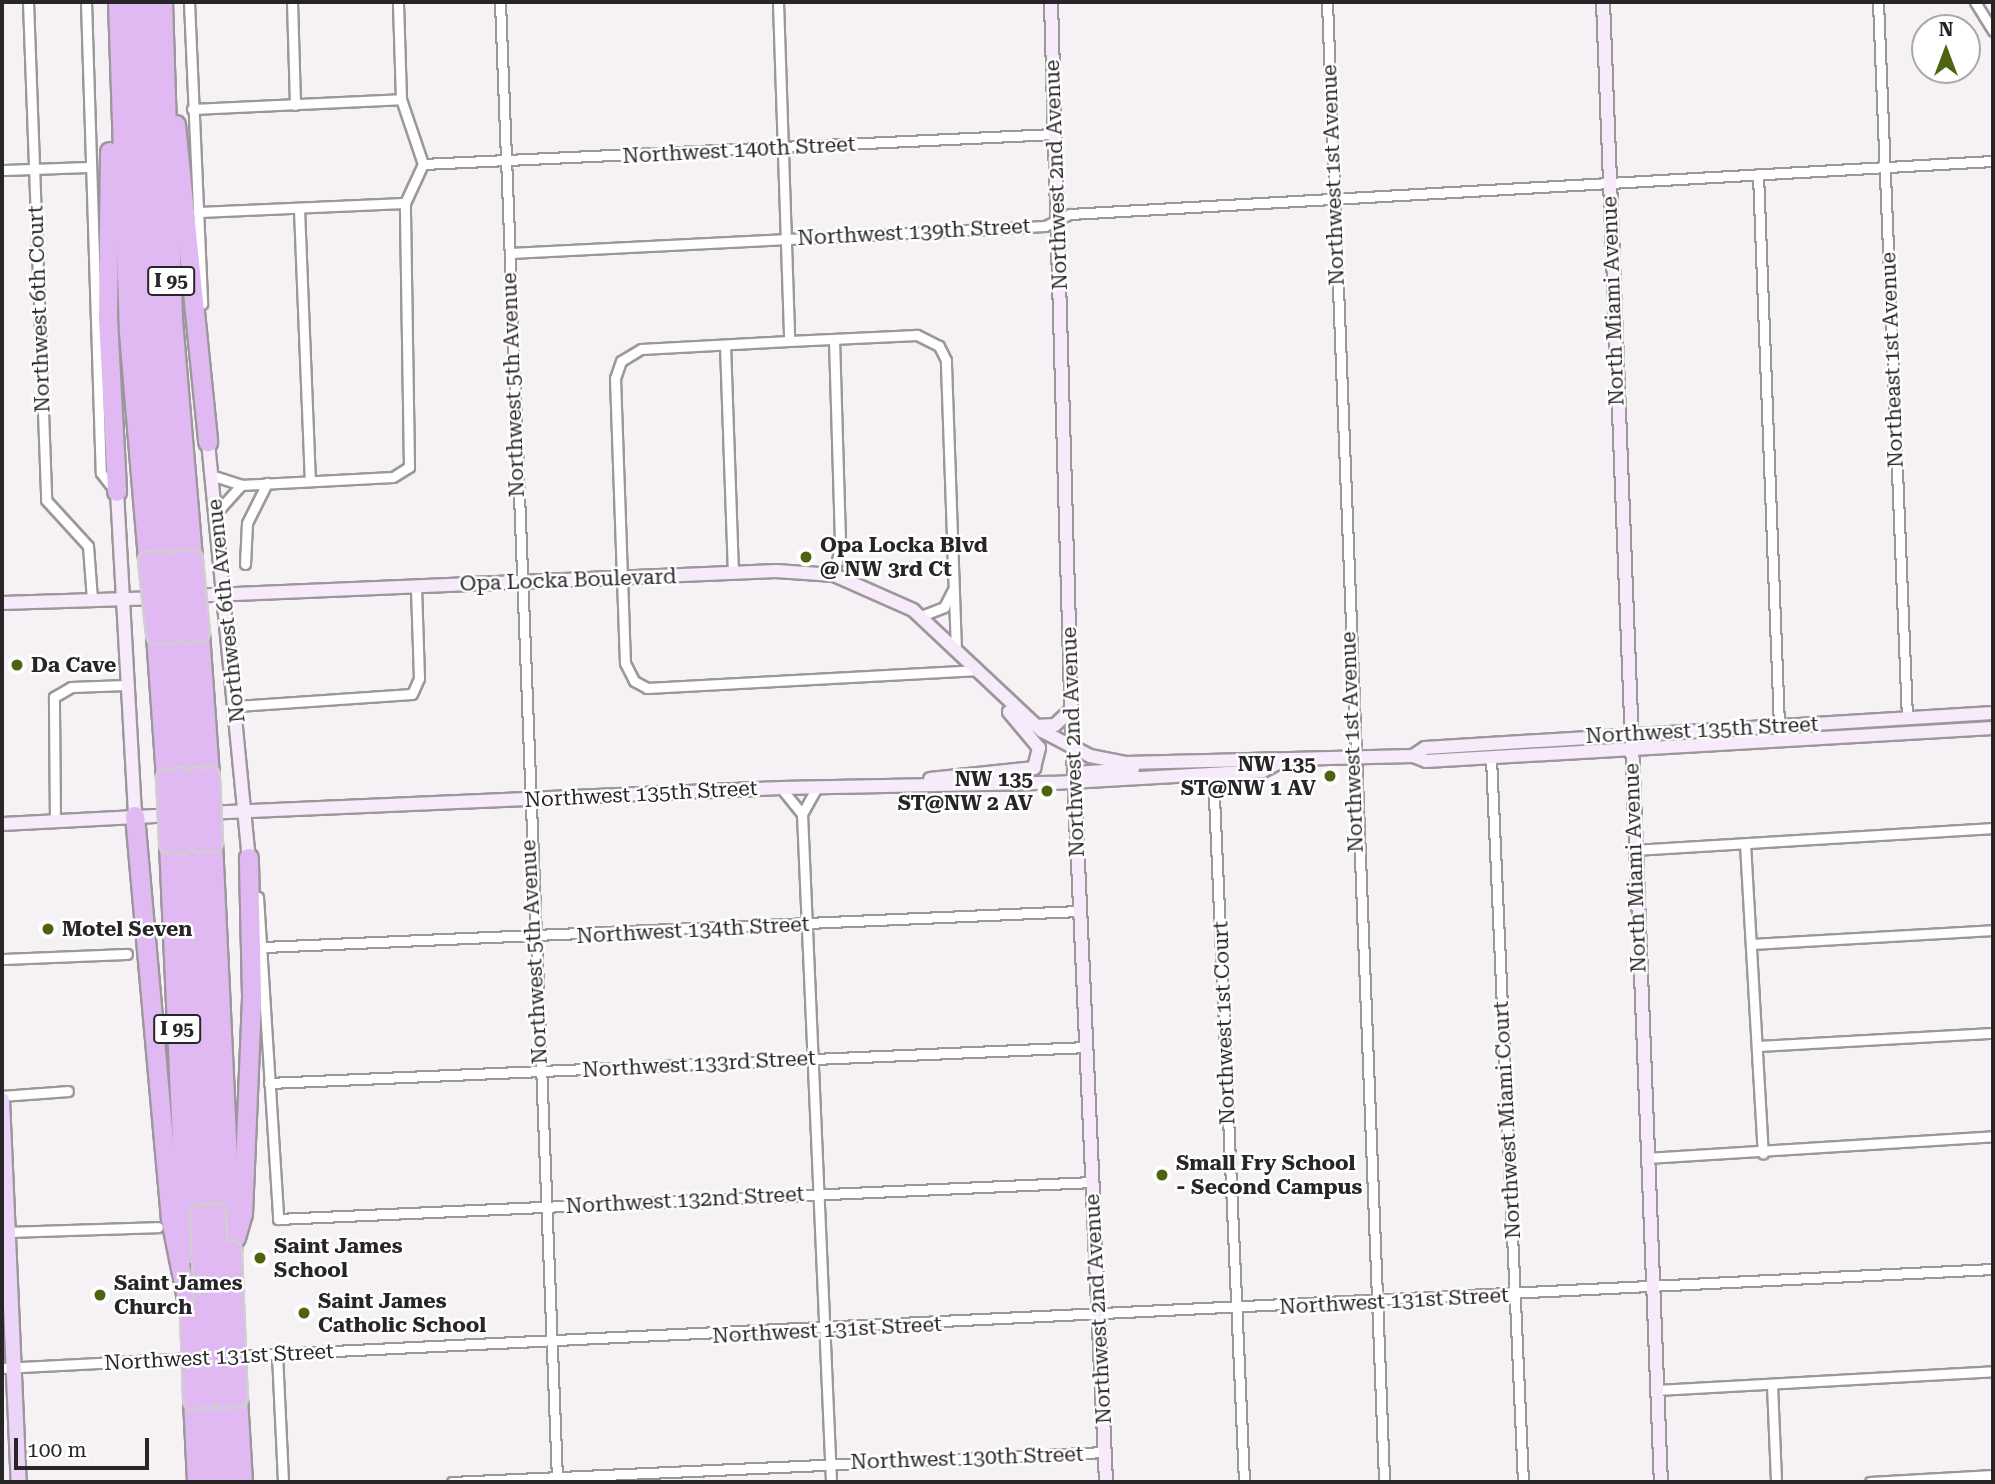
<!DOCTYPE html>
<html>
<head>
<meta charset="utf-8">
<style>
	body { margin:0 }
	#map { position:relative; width:1995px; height:1484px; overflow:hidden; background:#f6f1f4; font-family:"Roboto Serif",serif }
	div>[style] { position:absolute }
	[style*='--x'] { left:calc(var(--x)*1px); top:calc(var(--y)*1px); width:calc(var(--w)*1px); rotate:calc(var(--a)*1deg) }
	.roads { filter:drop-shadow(2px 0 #9c979a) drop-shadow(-2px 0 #9c979a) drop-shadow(0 2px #9c979a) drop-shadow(0 -2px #9c979a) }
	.street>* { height:9px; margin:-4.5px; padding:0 4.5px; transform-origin:4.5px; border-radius:4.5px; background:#fff }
	.secondary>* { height:12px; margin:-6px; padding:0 6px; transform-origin:6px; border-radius:6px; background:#f6eafb }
	.primary>* { height:14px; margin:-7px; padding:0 7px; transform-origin:7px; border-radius:7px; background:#ecd5f8 }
	.highway>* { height:18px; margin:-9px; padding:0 9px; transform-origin:9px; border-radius:9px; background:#e0b9f3 }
	.bridges { filter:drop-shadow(2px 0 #cfcfcf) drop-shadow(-2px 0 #cfcfcf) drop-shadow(0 2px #cfcfcf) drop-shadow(0 -2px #cfcfcf) }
	.highway-bridge>* { height:18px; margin:-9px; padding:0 9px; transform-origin:9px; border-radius:9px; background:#e0b9f3 }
	.dots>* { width:19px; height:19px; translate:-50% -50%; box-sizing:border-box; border:4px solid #fff; border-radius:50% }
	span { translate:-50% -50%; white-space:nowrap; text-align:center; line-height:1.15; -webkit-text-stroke:5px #fff; paint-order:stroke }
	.shield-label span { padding:2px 5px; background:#fff; border:2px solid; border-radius:5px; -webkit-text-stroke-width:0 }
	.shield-label { font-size:19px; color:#272527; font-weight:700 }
	.street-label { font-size:21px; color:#272527 }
	.poi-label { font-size:21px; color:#272527; font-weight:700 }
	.left { translate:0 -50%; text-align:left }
	.right { translate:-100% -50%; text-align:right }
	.frame { position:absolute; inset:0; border:4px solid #272527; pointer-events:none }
	.north { position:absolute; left:1911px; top:14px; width:70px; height:70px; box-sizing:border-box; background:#fff; border:2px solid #a9a8a9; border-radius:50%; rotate:0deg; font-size:19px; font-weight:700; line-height:28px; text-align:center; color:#272527 }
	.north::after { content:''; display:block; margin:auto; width:24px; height:32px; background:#4e630f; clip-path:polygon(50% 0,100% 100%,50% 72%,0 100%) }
	.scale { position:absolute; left:14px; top:1438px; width:135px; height:32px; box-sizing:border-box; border:4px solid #272527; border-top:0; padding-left:9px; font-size:21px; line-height:24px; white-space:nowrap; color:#272527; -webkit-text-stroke:5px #fff; paint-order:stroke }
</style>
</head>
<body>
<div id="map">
	<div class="roads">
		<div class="street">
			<div style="--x:28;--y:2;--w:498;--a:87.9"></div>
			<div style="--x:46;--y:500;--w:62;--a:47.6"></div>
			<div style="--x:88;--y:546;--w:53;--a:85.7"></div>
			<div style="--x:86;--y:2;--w:471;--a:88.2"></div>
			<div style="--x:101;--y:473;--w:23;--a:52"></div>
			<div style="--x:189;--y:2;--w:302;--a:87.5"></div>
			<div style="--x:292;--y:2;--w:103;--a:88.3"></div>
			<div style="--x:500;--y:2;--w:1481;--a:87.79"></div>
			<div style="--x:778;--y:2;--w:339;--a:88.1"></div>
			<div style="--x:1327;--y:2;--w:1481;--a:87.79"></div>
			<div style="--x:1878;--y:2;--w:717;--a:87.68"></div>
			<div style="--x:1975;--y:2;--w:34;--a:58"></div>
			<div style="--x:192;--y:109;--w:209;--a:-2.7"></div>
			<div style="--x:423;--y:164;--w:633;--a:-2.72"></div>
			<div style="--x:2;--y:170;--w:88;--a:-2"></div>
			<div style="--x:1758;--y:174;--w:551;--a:87.82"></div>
			<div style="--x:299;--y:209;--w:272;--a:87.7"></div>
			<div style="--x:198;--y:212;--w:207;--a:-2.5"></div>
			<div style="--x:510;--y:253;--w:536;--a:-2.89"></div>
			<div style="--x:1045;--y:226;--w:28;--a:-26"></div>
			<div style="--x:1070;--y:214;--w:925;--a:-3.29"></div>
			<div style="--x:834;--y:339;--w:206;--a:88.3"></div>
			<div style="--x:840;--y:545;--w:31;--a:101"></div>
			<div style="--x:725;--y:345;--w:228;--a:88"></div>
			<div style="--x:211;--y:475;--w:32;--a:18"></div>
			<div style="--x:241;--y:485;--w:152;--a:-3"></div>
			<div style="--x:393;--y:477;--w:19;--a:-32"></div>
			<div style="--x:409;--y:467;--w:264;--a:-90.9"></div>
			<div style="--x:405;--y:203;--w:43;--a:-65.2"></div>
			<div style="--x:423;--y:164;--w:69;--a:-108.7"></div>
			<div style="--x:401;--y:99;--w:97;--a:-91.8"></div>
			<div style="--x:216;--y:513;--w:38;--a:-48"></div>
			<div style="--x:245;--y:564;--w:41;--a:-87.2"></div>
			<div style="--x:247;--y:523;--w:45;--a:-63.4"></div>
			<div style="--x:921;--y:616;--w:25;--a:-21"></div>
			<div style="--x:944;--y:607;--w:18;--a:-63"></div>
			<div style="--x:956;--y:651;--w:291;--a:-92"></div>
			<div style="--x:946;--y:360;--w:16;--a:-117"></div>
			<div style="--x:939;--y:346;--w:25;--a:-153"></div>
			<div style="--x:917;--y:335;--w:128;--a:177.3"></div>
			<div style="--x:789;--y:341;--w:148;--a:176.9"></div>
			<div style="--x:641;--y:349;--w:23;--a:149"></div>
			<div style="--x:621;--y:361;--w:18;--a:109"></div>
			<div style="--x:615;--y:378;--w:200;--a:88"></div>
			<div style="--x:622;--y:578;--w:85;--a:88"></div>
			<div style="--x:625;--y:663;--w:20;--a:63"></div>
			<div style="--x:634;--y:681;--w:15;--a:28"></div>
			<div style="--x:647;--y:688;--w:328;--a:-3.1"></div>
			<div style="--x:237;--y:706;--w:175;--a:-3.9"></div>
			<div style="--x:412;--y:694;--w:17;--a:-66"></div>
			<div style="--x:419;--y:678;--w:91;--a:-91.9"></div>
			<div style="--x:1491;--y:758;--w:725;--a:87.47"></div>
			<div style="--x:1213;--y:774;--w:709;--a:87.49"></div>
			<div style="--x:817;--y:787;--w:31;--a:119"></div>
			<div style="--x:802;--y:814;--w:669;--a:87.51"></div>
			<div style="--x:781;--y:788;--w:33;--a:51"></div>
			<div style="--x:55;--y:822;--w:125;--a:-90.5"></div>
			<div style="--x:54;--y:697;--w:20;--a:-30"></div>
			<div style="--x:71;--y:687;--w:55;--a:-2.1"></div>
			<div style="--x:1745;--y:844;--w:310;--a:86.7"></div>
			<div style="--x:1634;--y:850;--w:360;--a:-3.5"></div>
			<div style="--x:258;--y:897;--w:323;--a:86.4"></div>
			<div style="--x:278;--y:1219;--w:815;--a:-2.6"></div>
			<div style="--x:1752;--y:944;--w:241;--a:-3.3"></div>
			<div style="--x:264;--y:947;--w:816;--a:-2.53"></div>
			<div style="--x:2;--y:959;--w:125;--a:-2.3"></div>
			<div style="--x:1758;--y:1046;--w:235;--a:-3.2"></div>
			<div style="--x:269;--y:1083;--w:819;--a:-2.52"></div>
			<div style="--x:2;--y:1096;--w:66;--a:-4.3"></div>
			<div style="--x:1647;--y:1158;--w:347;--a:-3.6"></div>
			<div style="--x:3;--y:1232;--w:155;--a:-1.8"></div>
			<div style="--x:277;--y:1354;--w:128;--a:87.3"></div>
			<div style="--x:233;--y:1356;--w:1762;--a:-2.83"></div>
			<div style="--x:2;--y:1368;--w:193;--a:-3"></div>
			<div style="--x:1772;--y:1385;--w:97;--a:87.6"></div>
			<div style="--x:1657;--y:1390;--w:337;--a:-3.2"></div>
			<div style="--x:452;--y:1482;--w:653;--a:-2.63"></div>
			<div style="--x:1870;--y:1482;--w:123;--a:-3.3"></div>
		</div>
		<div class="secondary">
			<div style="--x:1051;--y:2;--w:728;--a:88.35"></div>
			<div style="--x:1072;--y:730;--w:753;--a:87.41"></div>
			<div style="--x:1603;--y:2;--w:1481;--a:87.76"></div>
			<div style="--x:208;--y:442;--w:418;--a:84.4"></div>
			<div style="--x:117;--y:492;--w:324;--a:86.8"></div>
			<div style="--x:188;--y:596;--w:589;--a:-2.43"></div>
			<div style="--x:776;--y:571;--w:58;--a:3.9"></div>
			<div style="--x:834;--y:575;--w:86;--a:23.9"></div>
			<div style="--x:913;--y:610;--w:177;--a:43.2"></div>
			<div style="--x:1042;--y:731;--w:54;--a:27.5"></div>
			<div style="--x:1090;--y:756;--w:36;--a:11"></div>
			<div style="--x:1125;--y:763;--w:288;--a:-1.4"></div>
			<div style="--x:1413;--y:756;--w:14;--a:21"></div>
			<div style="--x:1426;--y:761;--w:568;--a:-3.33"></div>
			<div style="--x:2;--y:603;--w:158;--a:-1.8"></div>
			<div style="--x:1036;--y:726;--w:19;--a:-3"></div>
			<div style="--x:1055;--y:725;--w:22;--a:-43"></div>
			<div style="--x:1413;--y:756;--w:14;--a:-34"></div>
			<div style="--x:1425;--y:748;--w:569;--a:-3.53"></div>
			<div style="--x:1075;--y:773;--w:58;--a:-3.9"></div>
			<div style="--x:930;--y:779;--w:105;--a:-6"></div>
			<div style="--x:1034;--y:768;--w:21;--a:-76"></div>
			<div style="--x:1039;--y:748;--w:47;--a:-129.8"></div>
			<div style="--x:205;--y:813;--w:577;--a:-2.49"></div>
			<div style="--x:781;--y:788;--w:272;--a:-1.1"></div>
			<div style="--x:1053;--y:783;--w:210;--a:-3.3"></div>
			<div style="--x:1263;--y:771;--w:17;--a:-28"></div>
			<div style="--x:2;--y:824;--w:171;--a:-3"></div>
		</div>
		<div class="primary">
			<div style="--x:2;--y:1100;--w:382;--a:87.5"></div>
		</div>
		<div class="highway">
			<div style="--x:118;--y:2;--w:331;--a:88.1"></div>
			<div style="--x:129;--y:333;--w:229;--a:85.2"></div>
			<div style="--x:130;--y:2;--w:212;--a:88.1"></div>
			<div style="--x:137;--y:214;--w:347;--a:85.9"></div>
			<div style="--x:146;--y:2;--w:258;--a:88.2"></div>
			<div style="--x:154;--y:260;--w:301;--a:85.2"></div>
			<div style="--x:163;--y:2;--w:318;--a:88.2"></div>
			<div style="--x:173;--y:320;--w:240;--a:85.2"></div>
			<div style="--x:176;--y:125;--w:319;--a:84.2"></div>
			<div style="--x:110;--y:152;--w:166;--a:90.7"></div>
			<div style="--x:108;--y:318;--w:174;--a:87"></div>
			<div style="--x:200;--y:633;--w:143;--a:86"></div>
			<div style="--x:186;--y:634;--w:143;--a:86"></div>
			<div style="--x:156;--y:635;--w:143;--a:86"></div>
			<div style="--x:170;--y:635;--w:142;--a:86"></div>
			<div style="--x:135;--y:816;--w:405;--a:84.9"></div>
			<div style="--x:171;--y:1219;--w:97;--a:78.7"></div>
			<div style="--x:213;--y:842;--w:409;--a:87.3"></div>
			<div style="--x:200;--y:843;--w:370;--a:87.5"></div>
			<div style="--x:169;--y:844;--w:411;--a:87.5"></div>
			<div style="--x:183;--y:844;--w:370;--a:87.4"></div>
			<div style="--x:236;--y:1238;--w:25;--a:-74"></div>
			<div style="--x:243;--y:1214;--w:219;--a:-87.6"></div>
			<div style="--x:252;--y:995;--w:137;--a:-91.3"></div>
			<div style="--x:238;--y:1398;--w:84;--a:86.6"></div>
			<div style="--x:208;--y:1399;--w:83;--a:87.9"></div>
			<div style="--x:224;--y:1399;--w:83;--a:87.2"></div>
			<div style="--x:193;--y:1400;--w:82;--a:87.2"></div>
		</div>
	</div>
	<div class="bridges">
		<div class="highway-bridge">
			<div style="--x:193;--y:559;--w:74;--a:84.6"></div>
			<div style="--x:162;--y:560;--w:75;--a:83.9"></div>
			<div style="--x:179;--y:560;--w:74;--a:84.6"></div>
			<div style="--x:148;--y:561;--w:74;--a:83.8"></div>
			<div style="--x:210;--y:776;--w:66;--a:87.4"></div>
			<div style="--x:180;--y:777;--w:67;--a:87.4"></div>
			<div style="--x:196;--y:777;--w:66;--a:86.5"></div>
			<div style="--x:166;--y:778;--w:66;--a:87.4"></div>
			<div style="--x:216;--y:1213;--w:186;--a:87.5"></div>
			<div style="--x:200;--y:1214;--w:185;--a:87.5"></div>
			<div style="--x:232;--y:1251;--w:147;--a:87.7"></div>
			<div style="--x:190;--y:1314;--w:86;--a:88"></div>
		</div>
	</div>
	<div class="dots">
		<div style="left:806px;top:557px;background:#4e630f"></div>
		<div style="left:17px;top:665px;background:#4e630f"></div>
		<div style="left:1330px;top:776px;background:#4e630f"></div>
		<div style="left:1047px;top:791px;background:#4e630f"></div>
		<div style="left:48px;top:929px;background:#4e630f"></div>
		<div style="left:1162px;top:1175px;background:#4e630f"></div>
		<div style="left:260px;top:1258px;background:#4e630f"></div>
		<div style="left:100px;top:1295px;background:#4e630f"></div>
		<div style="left:304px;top:1313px;background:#4e630f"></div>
	</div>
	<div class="shield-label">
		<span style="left:171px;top:281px">I 95</span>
		<span style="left:177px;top:1029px">I 95</span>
	</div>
	<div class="street-label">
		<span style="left:739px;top:150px;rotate:-3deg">Northwest 140th Street</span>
		<span style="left:1056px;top:175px;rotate:-92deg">Northwest 2nd Avenue</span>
		<span style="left:1333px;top:175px;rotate:-92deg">Northwest 1st Avenue</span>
		<span style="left:914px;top:232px;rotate:-3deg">Northwest 139th Street</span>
		<span style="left:1613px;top:301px;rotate:-92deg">North Miami Avenue</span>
		<span style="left:39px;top:309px;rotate:-92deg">Northwest 6th Court</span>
		<span style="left:1892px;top:360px;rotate:-92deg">Northeast 1st Avenue</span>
		<span style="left:513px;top:385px;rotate:-92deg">Northwest 5th Avenue</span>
		<span style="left:568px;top:580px;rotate:-2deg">Opa Locka Boulevard</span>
		<span style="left:226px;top:611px;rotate:-96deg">Northwest 6th Avenue</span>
		<span style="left:1702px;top:730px;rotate:-3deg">Northwest 135th Street</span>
		<span style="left:1073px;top:742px;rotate:-92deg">Northwest 2nd Avenue</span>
		<span style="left:1352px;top:742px;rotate:-92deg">Northwest 1st Avenue</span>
		<span style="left:641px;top:794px;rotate:-3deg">Northwest 135th Street</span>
		<span style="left:1635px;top:868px;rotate:-92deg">North Miami Avenue</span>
		<span style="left:693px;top:930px;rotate:-3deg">Northwest 134th Street</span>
		<span style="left:534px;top:952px;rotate:-93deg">Northwest 5th Avenue</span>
		<span style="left:1224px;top:1023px;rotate:-92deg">Northwest 1st Court</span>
		<span style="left:699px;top:1064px;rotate:-3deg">Northwest 133rd Street</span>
		<span style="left:1507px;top:1120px;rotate:-93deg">Northwest Miami Court</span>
		<span style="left:685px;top:1200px;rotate:-3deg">Northwest 132nd Street</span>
		<span style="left:1394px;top:1301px;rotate:-3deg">Northwest 131st Street</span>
		<span style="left:1098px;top:1309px;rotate:-93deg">Northwest 2nd Avenue</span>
		<span style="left:827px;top:1330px;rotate:-3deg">Northwest 131st Street</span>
		<span style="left:219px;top:1357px;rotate:-3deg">Northwest 131st Street</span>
		<span style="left:967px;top:1458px;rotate:-2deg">Northwest 130th Street</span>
	</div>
	<div class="poi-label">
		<span class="left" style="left:820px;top:557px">Opa Locka Blvd<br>@ NW 3rd Ct</span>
		<span class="left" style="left:31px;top:665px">Da Cave</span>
		<span class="right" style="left:1316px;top:776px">NW 135<br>ST@NW 1 AV</span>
		<span class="right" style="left:1033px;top:791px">NW 135<br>ST@NW 2 AV</span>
		<span class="left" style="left:62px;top:929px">Motel Seven</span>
		<span class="left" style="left:1176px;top:1175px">Small Fry School<br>- Second Campus</span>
		<span class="left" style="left:274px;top:1258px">Saint James<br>School</span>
		<span class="left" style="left:114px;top:1295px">Saint James<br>Church</span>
		<span class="left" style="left:318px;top:1313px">Saint James<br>Catholic School</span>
	</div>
	<div class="frame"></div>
	<div class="north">N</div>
	<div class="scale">100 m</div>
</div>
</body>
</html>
